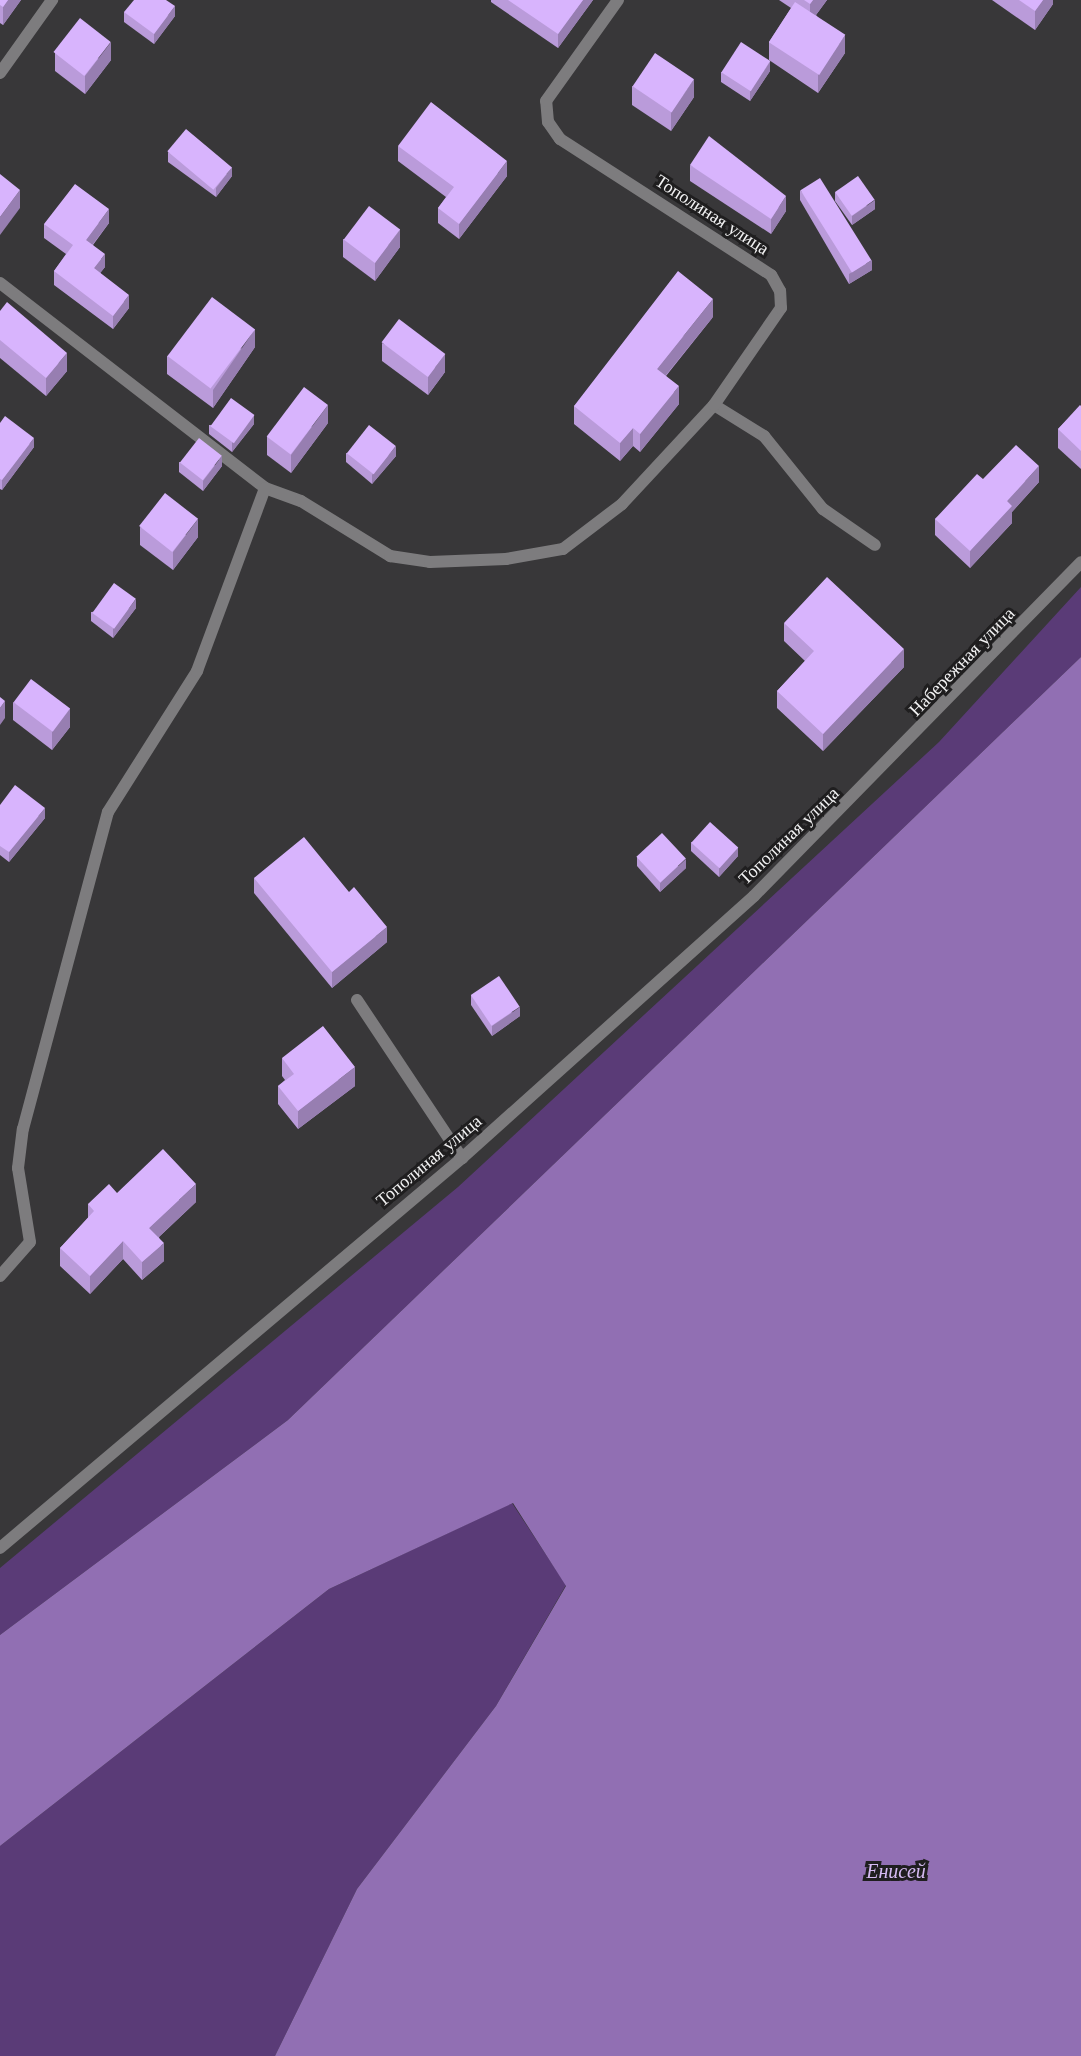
<!DOCTYPE html>
<html>
<head>
<meta charset="utf-8">
<style>
	body { margin:0 }
	#map { position:relative; width:1081px; height:2056px; overflow:hidden; background:#383739; font-family:"Libre Baskerville",serif }
	div>[style] { position:absolute }
	[style*='--x'] { left:calc(var(--x)*1px); top:calc(var(--y)*1px); width:calc(var(--w)*1px); rotate:calc(var(--a)*1deg) }
	.green>* { inset:0; background:#5a3b77 }
	.water>* { inset:0; background:#916fb3 }
	.lane>* { height:12px; margin:-6px; padding:0 6px; transform-origin:6px; border-radius:6px; background:#7d7c7e }
	.street>* { height:12px; margin:-6px; padding:0 6px; transform-origin:6px; border-radius:6px; background:#7d7c7e }
	.wall>* { inset:0; background:#ba9bda }
	.shaded-wall>* { inset:0; background:#977eb1 }
	.building>* { inset:0; background:#d8b4fd; transform-origin:0 0 }
	span { translate:-50% -50%; white-space:nowrap; text-align:center; line-height:1.15; -webkit-text-stroke:6px #1f1e1f; paint-order:stroke }
	.street-label { font-size:18px; color:#f2f2f3 }
	.water-label { font-size:20px; color:#d5baf2; font-style:italic }
</style>
</head>
<body>
<div id="map">
	<div class="green">
		<div style="clip-path:polygon(1081px 587px,1081px 657px,288px 1420px,0 1635px,0 1568px,458px 1187px,939px 742px)"></div>
		<div style="clip-path:polygon(512px 1503px,566px 1585px,496px 1706px,357px 1889px,275px 2056px,0 2056px,0 1846px,329px 1589px)"></div>
	</div>
	<div class="water">
		<div style="clip-path:polygon(1081px 657px,1081px 2056px,275px 2056px,357px 1889px,496px 1706px,566px 1586px,513px 1503px,329px 1589px,0 1846px,0 1635px,288px 1420px)"></div>
	</div>
	<div class="lane">
		<div style="--x:714;--y:405;--w:59;--a:31.8"></div>
		<div style="--x:764;--y:436;--w:94;--a:51.1"></div>
		<div style="--x:823;--y:509;--w:63;--a:34.7"></div>
		<div style="--x:357;--y:1000;--w:190;--a:56.4"></div>
	</div>
	<div class="street">
		<div style="--x:0;--y:73;--w:90;--a:-54.5"></div>
		<div style="--x:0;--y:283;--w:335;--a:37.7"></div>
		<div style="--x:265;--y:488;--w:38;--a:20"></div>
		<div style="--x:301;--y:501;--w:105;--a:31.7"></div>
		<div style="--x:390;--y:556;--w:40;--a:8.5"></div>
		<div style="--x:430;--y:562;--w:76;--a:-2.3"></div>
		<div style="--x:506;--y:559;--w:58;--a:-10"></div>
		<div style="--x:563;--y:549;--w:74;--a:-37.3"></div>
		<div style="--x:622;--y:504;--w:135;--a:-47.1"></div>
		<div style="--x:714;--y:405;--w:118;--a:-55.4"></div>
		<div style="--x:781;--y:308;--w:17;--a:-93"></div>
		<div style="--x:780;--y:291;--w:18;--a:-119"></div>
		<div style="--x:771;--y:275;--w:251;--a:-147.2"></div>
		<div style="--x:560;--y:139;--w:21;--a:-125"></div>
		<div style="--x:548;--y:122;--w:21;--a:-95"></div>
		<div style="--x:546;--y:101;--w:124;--a:-54.5"></div>
		<div style="--x:0;--y:1276;--w:45;--a:-48.6"></div>
		<div style="--x:30;--y:1242;--w:75;--a:-99.2"></div>
		<div style="--x:18;--y:1168;--w:39;--a:-83"></div>
		<div style="--x:23;--y:1129;--w:328;--a:-75"></div>
		<div style="--x:108;--y:812;--w:167;--a:-57.7"></div>
		<div style="--x:197;--y:671;--w:195;--a:-69.6"></div>
		<div style="--x:0;--y:1548;--w:605;--a:-40.17"></div>
		<div style="--x:462;--y:1158;--w:392;--a:-41.9"></div>
		<div style="--x:754;--y:896;--w:467;--a:-45.6"></div>
	</div>
	<div class="wall">
		<div style="clip-path:polygon(0 0,21px 0,3px 25px,0 23px)"></div>
		<div style="clip-path:polygon(491px 0,593px 0,558px 48px,491px 2px)"></div>
		<div style="clip-path:polygon(779px 0,827px 0,816px 15px,845px 53px,818px 93px,769px 60px,769px 42px,791px 8px)"></div>
		<div style="clip-path:polygon(992px 0,1053px 0,1053px 4px,1035px 30px)"></div>
		<div style="clip-path:polygon(124px 12px,175px 16px,154px 44px,124px 22px)"></div>
		<div style="clip-path:polygon(55px 53px,111px 60px,85px 94px,55px 71px)"></div>
		<div style="clip-path:polygon(770px 71px,750px 101px,721px 82px,721px 72px)"></div>
		<div style="clip-path:polygon(632px 86px,694px 97px,671px 131px,632px 105px)"></div>
		<div style="clip-path:polygon(398px 146px,507px 176px,459px 239px,438px 223px,438px 208px,446px 197px,398px 161px)"></div>
		<div style="clip-path:polygon(168px 152px,232px 176px,216px 197px,168px 162px)"></div>
		<div style="clip-path:polygon(690px 165px,786px 211px,771px 234px,690px 181px)"></div>
		<div style="clip-path:polygon(800px 190px,872px 270px,849px 284px,800px 200px)"></div>
		<div style="clip-path:polygon(835px 192px,875px 209px,852px 225px,835px 201px)"></div>
		<div style="clip-path:polygon(109px 223px,93px 245px,105px 267px,100px 273px,129px 308px,113px 329px,54px 285px,54px 271px,66px 254px,44px 238px,44px 224px)"></div>
		<div style="clip-path:polygon(343px 239px,400px 247px,375px 281px,343px 257px)"></div>
		<div style="clip-path:polygon(0 311px,67px 371px,46px 396px,0 358px)"></div>
		<div style="clip-path:polygon(713px 317px,666px 376px,679px 404px,640px 452px,633px 446px,620px 461px,574px 424px,574px 406px)"></div>
		<div style="clip-path:polygon(382px 343px,445px 372px,428px 395px,382px 361px)"></div>
		<div style="clip-path:polygon(255px 347px,213px 408px,167px 374px,167px 356px)"></div>
		<div style="clip-path:polygon(1081px 406px,1081px 469px,1058px 448px,1058px 429px)"></div>
		<div style="clip-path:polygon(0 423px,34px 447px,2px 490px,0 489px)"></div>
		<div style="clip-path:polygon(328px 423px,291px 473px,267px 455px,267px 437px)"></div>
		<div style="clip-path:polygon(254px 424px,232px 452px,209px 434px,209px 425px)"></div>
		<div style="clip-path:polygon(346px 453px,396px 456px,372px 484px,346px 462px)"></div>
		<div style="clip-path:polygon(179px 462px,222px 466px,203px 491px,179px 472px)"></div>
		<div style="clip-path:polygon(983px 479px,1039px 482px,1012px 512px,1012px 523px,970px 568px,935px 535px,935px 519px)"></div>
		<div style="clip-path:polygon(140px 527px,198px 537px,173px 570px,140px 545px)"></div>
		<div style="clip-path:polygon(136px 608px,113px 638px,91px 621px,91px 612px)"></div>
		<div style="clip-path:polygon(784px 623px,904px 667px,823px 751px,777px 708px,777px 691px,805px 661px,784px 641px)"></div>
		<div style="clip-path:polygon(13px 702px,70px 727px,52px 750px,13px 720px)"></div>
		<div style="clip-path:polygon(0 805px,45px 818px,9px 862px,0 855px)"></div>
		<div style="clip-path:polygon(691px 842px,738px 856px,719px 877px,691px 851px)"></div>
		<div style="clip-path:polygon(637px 857px,686px 868px,660px 892px,637px 866px)"></div>
		<div style="clip-path:polygon(254px 878px,387px 942px,332px 988px,254px 893px)"></div>
		<div style="clip-path:polygon(471px 995px,520px 1016px,492px 1036px,471px 1005px)"></div>
		<div style="clip-path:polygon(282px 1058px,355px 1086px,298px 1129px,278px 1104px,278px 1086px,285px 1080px,282px 1076px)"></div>
		<div style="clip-path:polygon(117px 1193px,196px 1202px,159px 1237px,164px 1261px,142px 1280px,123px 1259px,90px 1294px,60px 1266px,60px 1248px,88px 1218px,88px 1204px)"></div>
	</div>
	<div class="shaded-wall">
		<div style="clip-path:polygon(8px 0,21px 0,3px 25px,3px 7px)"></div>
		<div style="clip-path:polygon(583px 0,593px 0,558px 48px,558px 34px)"></div>
		<div style="clip-path:polygon(813px 0,827px 0,810px 23px,810px 4px)"></div>
		<div style="clip-path:polygon(1043px 0,1053px 0,1053px 4px,1035px 30px,1035px 11px)"></div>
		<div style="clip-path:polygon(175px 6px,175px 16px,154px 44px,154px 34px)"></div>
		<div style="clip-path:polygon(845px 35px,845px 53px,818px 93px,818px 75px)"></div>
		<div style="clip-path:polygon(111px 42px,111px 60px,85px 94px,85px 76px)"></div>
		<div style="clip-path:polygon(770px 61px,770px 71px,750px 101px,750px 91px)"></div>
		<div style="clip-path:polygon(694px 79px,694px 97px,671px 131px,671px 112px)"></div>
		<div style="clip-path:polygon(507px 161px,507px 176px,459px 239px,459px 224px)"></div>
		<div style="clip-path:polygon(232px 167px,232px 176px,216px 197px,216px 188px)"></div>
		<div style="clip-path:polygon(20px 190px,20px 208px,0 235px,0 217px)"></div>
		<div style="clip-path:polygon(786px 196px,786px 211px,771px 234px,771px 219px)"></div>
		<div style="clip-path:polygon(875px 200px,875px 209px,852px 225px,852px 216px)"></div>
		<div style="clip-path:polygon(109px 209px,109px 223px,86px 253px,86px 240px)"></div>
		<div style="clip-path:polygon(400px 229px,400px 247px,375px 281px,375px 263px)"></div>
		<div style="clip-path:polygon(105px 254px,105px 267px,94px 281px,94px 268px)"></div>
		<div style="clip-path:polygon(872px 260px,872px 270px,849px 284px,849px 274px)"></div>
		<div style="clip-path:polygon(129px 295px,129px 308px,113px 329px,113px 316px)"></div>
		<div style="clip-path:polygon(713px 299px,713px 317px,657px 386px,657px 369px)"></div>
		<div style="clip-path:polygon(255px 329px,255px 347px,213px 408px,213px 390px)"></div>
		<div style="clip-path:polygon(67px 353px,67px 371px,46px 396px,46px 378px)"></div>
		<div style="clip-path:polygon(445px 354px,445px 372px,428px 395px,428px 377px)"></div>
		<div style="clip-path:polygon(679px 386px,679px 404px,640px 452px,640px 434px)"></div>
		<div style="clip-path:polygon(328px 405px,328px 423px,291px 473px,291px 455px)"></div>
		<div style="clip-path:polygon(254px 415px,254px 424px,232px 452px,232px 443px)"></div>
		<div style="clip-path:polygon(633px 428px,633px 446px,620px 461px,620px 443px)"></div>
		<div style="clip-path:polygon(34px 438px,34px 447px,2px 490px,2px 480px)"></div>
		<div style="clip-path:polygon(396px 446px,396px 456px,372px 484px,372px 475px)"></div>
		<div style="clip-path:polygon(222px 456px,222px 466px,203px 491px,203px 481px)"></div>
		<div style="clip-path:polygon(1039px 466px,1039px 482px,1012px 512px,1012px 523px,970px 568px,970px 551px,1007px 501px)"></div>
		<div style="clip-path:polygon(198px 519px,198px 537px,173px 570px,173px 552px)"></div>
		<div style="clip-path:polygon(136px 599px,136px 608px,113px 638px,113px 629px)"></div>
		<div style="clip-path:polygon(904px 649px,904px 667px,823px 751px,823px 734px)"></div>
		<div style="clip-path:polygon(5px 701px,5px 718px,0 725px,0 708px)"></div>
		<div style="clip-path:polygon(70px 708px,70px 727px,52px 750px,52px 731px)"></div>
		<div style="clip-path:polygon(45px 808px,45px 818px,9px 862px,9px 852px)"></div>
		<div style="clip-path:polygon(738px 847px,738px 856px,719px 877px,719px 867px)"></div>
		<div style="clip-path:polygon(686px 859px,686px 868px,660px 892px,660px 883px)"></div>
		<div style="clip-path:polygon(387px 927px,387px 942px,332px 988px,332px 972px)"></div>
		<div style="clip-path:polygon(520px 1007px,520px 1016px,492px 1036px,492px 1026px)"></div>
		<div style="clip-path:polygon(355px 1067px,355px 1086px,298px 1129px,298px 1111px)"></div>
		<div style="clip-path:polygon(196px 1184px,196px 1202px,149px 1246px,149px 1228px)"></div>
		<div style="clip-path:polygon(123px 1241px,123px 1259px,90px 1294px,90px 1276px)"></div>
		<div style="clip-path:polygon(164px 1243px,164px 1261px,142px 1280px,142px 1262px)"></div>
	</div>
	<div class="building">
		<div style="clip-path:polygon(0 0,8px 0,3px 7px,0 5px)"></div>
		<div style="clip-path:polygon(134px 0,166px 0,175px 6px,154px 34px,124px 12px)"></div>
		<div style="clip-path:polygon(508px 0,583px 0,558px 34px)"></div>
		<div style="clip-path:polygon(804px 0,813px 0,810px 4px)"></div>
		<div style="clip-path:polygon(1019px 0,1043px 0,1035px 11px)"></div>
		<div style="left:795px;top:2px;width:60px;height:48px;rotate:33deg"></div>
		<div style="left:80px;top:18px;width:39px;height:43px;rotate:38deg"></div>
		<div style="left:741px;top:42px;width:35px;height:36px;rotate:33deg"></div>
		<div style="left:655px;top:53px;width:47px;height:40px;rotate:34deg"></div>
		<div style="clip-path:polygon(431px 102px,507px 161px,459px 224px,438px 208px,454px 187px,398px 146px)"></div>
		<div style="left:186px;top:129px;width:60px;height:29px;rotate:40deg"></div>
		<div style="clip-path:polygon(709px 136px,786px 196px,771px 219px,690px 165px)"></div>
		<div style="clip-path:polygon(0 174px,20px 190px,0 217px)"></div>
		<div style="left:858px;top:176px;width:29px;height:28px;rotate:55deg"></div>
		<div style="left:820px;top:178px;width:97px;height:23px;rotate:58deg"></div>
		<div style="clip-path:polygon(75px 184px,109px 209px,86px 240px,105px 254px,94px 268px,129px 295px,113px 316px,54px 271px,73px 245px,44px 224px)"></div>
		<div style="left:369px;top:206px;width:39px;height:42px;rotate:37deg"></div>
		<div style="clip-path:polygon(678px 271px,713px 299px,657px 369px,679px 386px,640px 434px,633px 428px,620px 443px,574px 406px)"></div>
		<div style="left:212px;top:297px;width:54px;height:74px;rotate:37deg"></div>
		<div style="clip-path:polygon(7px 302px,67px 353px,46px 378px,0 340px,0 311px)"></div>
		<div style="left:399px;top:319px;width:58px;height:29px;rotate:37deg"></div>
		<div style="left:304px;top:387px;width:30px;height:62px;rotate:37deg"></div>
		<div style="left:231px;top:398px;width:29px;height:35px;rotate:36deg"></div>
		<div style="clip-path:polygon(1080px 405px,1081px 406px,1081px 451px,1058px 429px)"></div>
		<div style="clip-path:polygon(5px 416px,34px 438px,2px 480px,0 479px,0 423px)"></div>
		<div style="left:369px;top:425px;width:34px;height:36px;rotate:38deg"></div>
		<div style="left:199px;top:438px;width:29px;height:31px;rotate:38deg"></div>
		<div style="clip-path:polygon(1016px 445px,1039px 466px,1007px 501px,1012px 506px,970px 551px,935px 519px,977px 474px,983px 479px)"></div>
		<div style="left:165px;top:493px;width:42px;height:42px;rotate:38deg"></div>
		<div style="clip-path:polygon(827px 577px,904px 649px,823px 734px,777px 691px,814px 651px,784px 623px)"></div>
		<div style="left:114px;top:583px;width:27px;height:37px;rotate:36deg"></div>
		<div style="left:31px;top:679px;width:49px;height:29px;rotate:37deg"></div>
		<div style="clip-path:polygon(0 697px,5px 701px,0 708px)"></div>
		<div style="clip-path:polygon(15px 785px,45px 808px,9px 852px,0 846px,0 805px)"></div>
		<div style="left:710px;top:822px;width:38px;height:28px;rotate:42deg"></div>
		<div style="left:662px;top:833px;width:35px;height:35px;rotate:47deg"></div>
		<div style="clip-path:polygon(304px 837px,349px 892px,354px 887px,387px 927px,332px 972px,254px 878px)"></div>
		<div style="left:499px;top:976px;width:37px;height:34px;rotate:56deg"></div>
		<div style="clip-path:polygon(323px 1026px,355px 1067px,298px 1111px,278px 1086px,294px 1074px,282px 1058px)"></div>
		<div style="clip-path:polygon(163px 1149px,196px 1184px,149px 1228px,164px 1243px,142px 1262px,123px 1241px,90px 1276px,60px 1248px,94px 1211px,88px 1204px,109px 1184px,117px 1193px)"></div>
	</div>
	<div class="street-label">
		<span style="left:712px;top:215px;rotate:33deg">Тополиная улица</span>
		<span style="left:962px;top:662px;rotate:-46deg">Набережная улица</span>
		<span style="left:789px;top:836px;rotate:-44deg">Тополиная улица</span>
		<span style="left:429px;top:1161px;rotate:-40deg">Тополиная улица</span>
	</div>
	<div class="water-label">
		<span style="left:896px;top:1871px">Енисей</span>
	</div>
</div>
</body>
</html>
